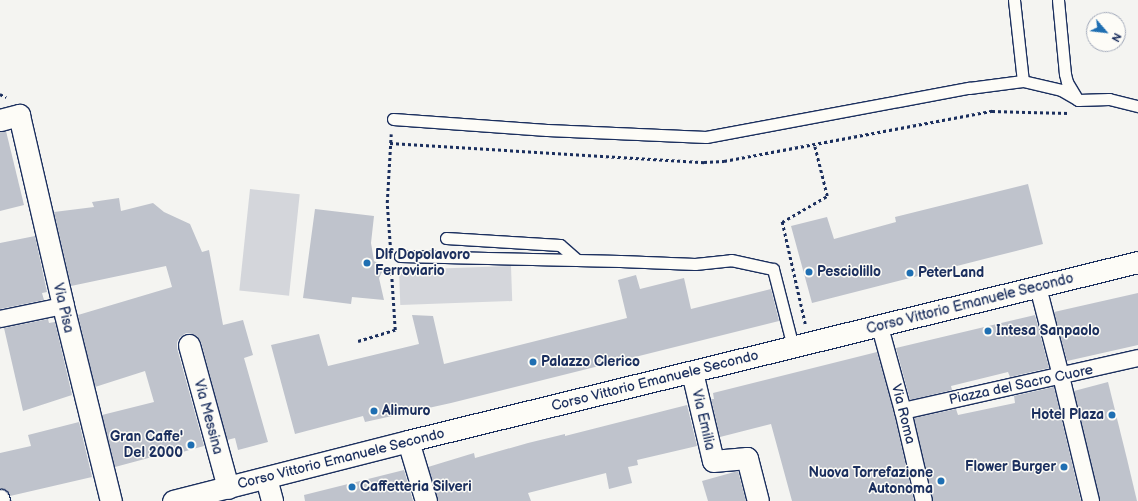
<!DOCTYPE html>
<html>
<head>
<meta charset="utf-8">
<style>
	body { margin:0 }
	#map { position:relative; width:1138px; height:501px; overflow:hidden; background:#f4f4f1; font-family:"Balsamiq Sans",sans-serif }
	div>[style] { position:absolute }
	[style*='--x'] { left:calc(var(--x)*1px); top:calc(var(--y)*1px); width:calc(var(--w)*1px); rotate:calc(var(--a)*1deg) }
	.green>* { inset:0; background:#d4d6db; transform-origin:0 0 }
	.building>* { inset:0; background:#bfc3cc }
	.path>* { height:2.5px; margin-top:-1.25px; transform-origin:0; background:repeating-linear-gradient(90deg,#1b2f5e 0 3px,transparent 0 6px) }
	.roads { filter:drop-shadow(1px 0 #1b2f5e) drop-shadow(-1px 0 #1b2f5e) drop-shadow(0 1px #1b2f5e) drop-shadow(0 -1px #1b2f5e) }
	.service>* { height:11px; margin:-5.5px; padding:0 5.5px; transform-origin:5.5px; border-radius:5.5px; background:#fdfcf7 }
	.pedestrian>* { height:16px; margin:-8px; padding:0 8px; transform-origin:8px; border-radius:8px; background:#fdfcf7 }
	.minor>* { height:21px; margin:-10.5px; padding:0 10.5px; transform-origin:10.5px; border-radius:10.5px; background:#fdfcf7 }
	.dots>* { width:11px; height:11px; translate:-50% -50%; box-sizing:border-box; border:2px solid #fdfcf7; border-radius:50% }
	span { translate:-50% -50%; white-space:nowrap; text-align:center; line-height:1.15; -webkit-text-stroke:3px #fdfcf7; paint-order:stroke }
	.poi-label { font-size:14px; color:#1b2f5e; font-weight:700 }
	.left { translate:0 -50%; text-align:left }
	.right { translate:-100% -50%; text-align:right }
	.street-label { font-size:14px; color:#1b2f5e }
	.north { position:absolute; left:1086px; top:12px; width:40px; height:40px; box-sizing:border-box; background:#fdfcf7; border:1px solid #a3aaba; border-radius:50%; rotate:118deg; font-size:11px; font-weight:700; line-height:16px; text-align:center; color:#1b2f5e }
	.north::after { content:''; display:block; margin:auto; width:14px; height:18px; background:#1f6fb2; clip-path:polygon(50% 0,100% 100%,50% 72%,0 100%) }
</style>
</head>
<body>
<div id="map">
	<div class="green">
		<div style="left:250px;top:189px;width:50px;height:102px;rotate:6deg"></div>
		<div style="left:511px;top:266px;width:35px;height:112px;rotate:88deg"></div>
	</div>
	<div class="building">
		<div style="clip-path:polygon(6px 131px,24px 205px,0 211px,0 132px)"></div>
		<div style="clip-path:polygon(1028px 184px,1043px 244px,812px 303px,791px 226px,827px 217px,834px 239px,896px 222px,895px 217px)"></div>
		<div style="clip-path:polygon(119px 198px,121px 211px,153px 203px,164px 212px,190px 224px,202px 252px,209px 250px,223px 325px,243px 320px,253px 355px,244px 358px,268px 442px,238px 450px,235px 438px,227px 440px,201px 342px,197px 336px,192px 334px,186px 333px,180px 337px,177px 342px,177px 348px,204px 446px,168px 456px,167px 453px,115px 467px,102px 415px,154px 402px,145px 371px,95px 387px,78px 315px,172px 287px,166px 266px,71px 286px,54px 212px,94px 207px,92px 202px)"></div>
		<div style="clip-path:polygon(315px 209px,374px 216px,371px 243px,374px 261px,381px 265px,382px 272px,379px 278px,384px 300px,352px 297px,351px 304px,303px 298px)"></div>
		<div style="clip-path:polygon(35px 236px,47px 292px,42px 293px,44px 300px,0 309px,0 243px)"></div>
		<div style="clip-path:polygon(636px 275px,640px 289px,684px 278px,691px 309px,771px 289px,779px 321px,451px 403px,365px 422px,363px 416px,295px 434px,271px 345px,319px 334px,328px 366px,419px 344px,412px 315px,433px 316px,444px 364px,627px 318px,618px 280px)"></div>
		<div style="clip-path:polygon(1138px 293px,1138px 345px,1067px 361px,1054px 312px)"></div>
		<div style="clip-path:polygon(1035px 315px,1049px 368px,1010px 377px,1008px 372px,951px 386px,952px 390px,910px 400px,896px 348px)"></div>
		<div style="clip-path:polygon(48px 319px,49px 323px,55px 322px,72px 395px,23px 411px,4px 328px)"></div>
		<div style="clip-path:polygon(877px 352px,894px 413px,914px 501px,792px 501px,771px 424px,720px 437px,711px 399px,714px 399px,713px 393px)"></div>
		<div style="clip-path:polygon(1108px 382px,1127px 459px,1137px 501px,1100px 501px,1074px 391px)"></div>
		<div style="clip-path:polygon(1054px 387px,1081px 501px,933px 501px,914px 418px,956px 409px,958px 415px,1015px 403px,1014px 396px)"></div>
		<div style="clip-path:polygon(687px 405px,697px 446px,637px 460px,638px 465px,628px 467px,632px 483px,609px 489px,606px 473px,528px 493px,531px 501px,438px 501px,428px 467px,474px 453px,475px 458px,528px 443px,565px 434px,565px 436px)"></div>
		<div style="clip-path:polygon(79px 422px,92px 477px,10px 496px,7px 491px,0 489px,0 453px,31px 446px,28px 435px)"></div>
		<div style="clip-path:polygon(404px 470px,413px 501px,305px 501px,304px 495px)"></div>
		<div style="clip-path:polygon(738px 471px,746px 501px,708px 501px,702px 481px)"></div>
	</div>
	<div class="path">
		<div style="--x:0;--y:94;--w:7;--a:27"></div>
		<div style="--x:390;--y:143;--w:315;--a:3.5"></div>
		<div style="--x:704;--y:162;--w:20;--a:-3"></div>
		<div style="--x:724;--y:161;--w:273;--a:-10.6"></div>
		<div style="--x:992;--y:111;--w:77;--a:1.5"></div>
		<div style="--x:390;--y:245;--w:42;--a:-94.1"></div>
		<div style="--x:387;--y:203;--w:69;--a:-86.7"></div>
		<div style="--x:805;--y:324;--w:105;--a:-102.7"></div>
		<div style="--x:782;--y:222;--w:52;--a:-30"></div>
		<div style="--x:827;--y:196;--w:54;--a:-104"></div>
		<div style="--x:358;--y:341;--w:39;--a:-17"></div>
		<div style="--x:395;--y:330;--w:62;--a:-93.7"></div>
	</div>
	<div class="roads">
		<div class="service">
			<div style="--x:1014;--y:0;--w:81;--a:83.7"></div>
			<div style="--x:1058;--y:0;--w:74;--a:84.6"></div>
			<div style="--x:1065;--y:74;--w:8;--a:76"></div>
			<div style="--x:1067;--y:82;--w:21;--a:59"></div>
			<div style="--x:393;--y:119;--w:154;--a:4.1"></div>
			<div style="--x:547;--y:130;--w:159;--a:2.5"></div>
			<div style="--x:706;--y:137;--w:268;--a:-10.6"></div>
			<div style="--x:969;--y:88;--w:54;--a:-7.4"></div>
			<div style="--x:1023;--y:81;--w:39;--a:13"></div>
			<div style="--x:1061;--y:90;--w:20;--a:30"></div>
			<div style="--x:1078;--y:100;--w:31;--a:-2"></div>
			<div style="--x:1109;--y:99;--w:30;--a:14"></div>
			<div style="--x:446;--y:238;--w:114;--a:3.5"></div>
			<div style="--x:560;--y:245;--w:23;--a:41"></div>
			<div style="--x:400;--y:256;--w:220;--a:1.3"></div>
			<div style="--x:620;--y:261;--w:75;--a:2.3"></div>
			<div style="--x:695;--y:264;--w:36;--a:-6"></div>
			<div style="--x:731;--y:260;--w:43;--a:12.1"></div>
			<div style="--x:773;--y:269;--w:81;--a:75.6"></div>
		</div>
		<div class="pedestrian">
			<div style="--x:1038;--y:287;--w:92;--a:75.5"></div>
			<div style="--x:1061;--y:376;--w:129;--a:76.5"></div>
			<div style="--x:0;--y:319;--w:64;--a:-11.7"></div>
			<div style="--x:880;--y:327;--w:87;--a:74.7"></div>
			<div style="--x:903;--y:411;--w:92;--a:76.9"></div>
			<div style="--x:903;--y:411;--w:241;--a:-12.7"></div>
			<div style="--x:1;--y:498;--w:3;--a:72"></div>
		</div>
		<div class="minor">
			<div style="--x:0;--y:120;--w:20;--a:-15"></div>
			<div style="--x:19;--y:115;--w:196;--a:77"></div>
			<div style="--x:63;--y:306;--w:201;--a:76.2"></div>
			<div style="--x:189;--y:345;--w:148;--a:74.7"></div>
			<div style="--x:692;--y:372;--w:91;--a:76.7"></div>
			<div style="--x:713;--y:461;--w:34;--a:-5"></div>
			<div style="--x:747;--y:458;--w:44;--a:75.7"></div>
			<div style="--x:408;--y:441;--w:63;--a:73.3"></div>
			<div style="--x:266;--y:478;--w:24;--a:75"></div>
			<div style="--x:173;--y:501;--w:243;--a:-14.3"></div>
			<div style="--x:408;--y:441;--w:752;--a:-13.78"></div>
		</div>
	</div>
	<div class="dots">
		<div style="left:367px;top:263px;background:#1f6fb2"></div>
		<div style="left:809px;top:272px;background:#1f6fb2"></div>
		<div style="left:910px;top:273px;background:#1f6fb2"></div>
		<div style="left:988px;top:331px;background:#1f6fb2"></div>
		<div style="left:533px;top:362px;background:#1f6fb2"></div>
		<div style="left:374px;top:411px;background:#1f6fb2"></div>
		<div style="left:1112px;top:415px;background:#1f6fb2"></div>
		<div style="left:191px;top:445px;background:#1f6fb2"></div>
		<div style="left:1064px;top:467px;background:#1f6fb2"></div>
		<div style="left:941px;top:481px;background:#1f6fb2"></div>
		<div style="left:352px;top:487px;background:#1f6fb2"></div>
	</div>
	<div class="poi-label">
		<span class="left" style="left:375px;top:263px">Dlf Dopolavoro<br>Ferroviario</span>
		<span class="left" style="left:817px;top:272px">Pesciolillo</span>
		<span class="left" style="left:918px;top:273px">PeterLand</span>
		<span class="left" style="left:996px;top:331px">Intesa Sanpaolo</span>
		<span class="left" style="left:541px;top:362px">Palazzo Clerico</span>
		<span class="left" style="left:382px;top:411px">Alimuro</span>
		<span class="right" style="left:1104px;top:415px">Hotel Plaza</span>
		<span class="right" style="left:183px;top:445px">Gran Caffe'<br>Del 2000</span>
		<span class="right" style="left:1056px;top:467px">Flower Burger</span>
		<span class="right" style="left:933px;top:481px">Nuova Torrefazione<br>Autonoma</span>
		<span class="left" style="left:360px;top:487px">Caffetteria Silveri</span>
	</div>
	<div class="street-label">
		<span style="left:970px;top:304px;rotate:-14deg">Corso Vittorio Emanuele Secondo</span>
		<span style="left:63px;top:308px;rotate:77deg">Via Pisa</span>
		<span style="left:655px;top:381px;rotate:-14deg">Corso Vittorio Emanuele Secondo</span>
		<span style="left:1021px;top:385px;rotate:-12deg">Piazza del Sacro Cuore</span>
		<span style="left:903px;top:414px;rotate:76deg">Via Roma</span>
		<span style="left:208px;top:417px;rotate:75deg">Via Messina</span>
		<span style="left:703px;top:420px;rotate:77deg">Via Emilia</span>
		<span style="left:341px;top:459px;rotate:-14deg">Corso Vittorio Emanuele Secondo</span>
	</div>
	<div class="north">N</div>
</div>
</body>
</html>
